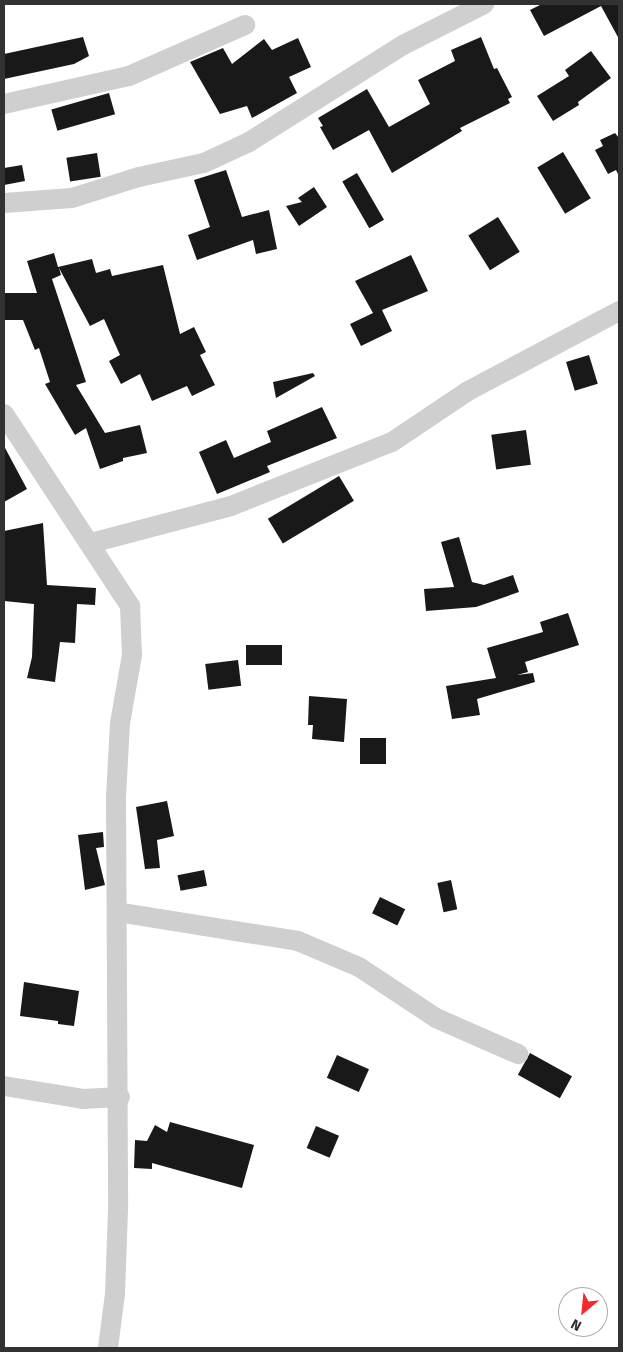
<!DOCTYPE html>
<html>
<head>
<meta charset="utf-8">
<style>
	body { margin:0 }
	#map { position:relative; width:623px; height:1352px; overflow:hidden; background:#fff; font-family:"Fira Sans",sans-serif }
	div>[style] { position:absolute }
	[style*='--x'] { left:calc(var(--x)*1px); top:calc(var(--y)*1px); width:calc(var(--w)*1px); rotate:calc(var(--a)*1deg) }
	.building>* { inset:0; background:#191919; transform-origin:0 0 }
	.street>* { height:20px; margin:-10px; padding:0 10px; transform-origin:10px; border-radius:10px; background:#cfcfcf }
	span { translate:-50% -50%; white-space:nowrap; text-align:center; line-height:1.15; -webkit-text-stroke:5px #fff; paint-order:stroke }
	.frame { position:absolute; inset:0; border:5px solid #323232; pointer-events:none }
	.north { position:absolute; left:558px; top:1287px; width:50px; height:50px; box-sizing:border-box; background:#fff; border:1px solid #adadad; border-radius:50%; rotate:208deg; font-size:14px; font-weight:700; line-height:20px; text-align:center; color:#323232 }
	.north::after { content:''; display:block; margin:auto; width:18px; height:22px; background:#f5292e; clip-path:polygon(50% 0,100% 100%,50% 72%,0 100%) }
</style>
</head>
<body>
<div id="map">
	<div class="building">
		<div style="clip-path:polygon(542px 4px,619px 4px,619px 39px,601px 6px,544px 36px,530px 10px)"></div>
		<div style="clip-path:polygon(83px 37px,89px 56px,74px 64px,4px 79px,4px 54px)"></div>
		<div style="clip-path:polygon(481px 37px,494px 69px,497px 68px,512px 97px,508px 99px,510px 103px,460px 128px,462px 131px,392px 173px,369px 130px,333px 150px,320px 127px,323px 126px,318px 118px,367px 89px,389px 127px,430px 104px,418px 80px,455px 61px,451px 50px)"></div>
		<div style="clip-path:polygon(298px 38px,311px 67px,289px 77px,297px 93px,252px 118px,247px 106px,220px 114px,190px 62px,223px 48px,232px 64px,264px 39px,272px 50px)"></div>
		<div style="clip-path:polygon(591px 51px,611px 78px,578px 102px,579px 105px,553px 121px,537px 96px,569px 76px,565px 70px)"></div>
		<div style="left:109px;top:93px;width:22px;height:60px;rotate:74deg"></div>
		<div style="clip-path:polygon(615px 133px,619px 138px,619px 176px,616px 170px,608px 174px,595px 150px,603px 146px,600px 140px)"></div>
		<div style="left:563px;top:152px;width:54px;height:30px;rotate:59deg"></div>
		<div style="left:97px;top:153px;width:24px;height:31px;rotate:81deg"></div>
		<div style="clip-path:polygon(22px 165px,25px 181px,4px 185px,4px 168px)"></div>
		<div style="clip-path:polygon(226px 170px,242px 217px,269px 210px,277px 249px,256px 254px,253px 240px,197px 260px,188px 235px,210px 227px,194px 180px)"></div>
		<div style="left:357px;top:173px;width:54px;height:17px;rotate:60deg"></div>
		<div style="clip-path:polygon(314px 187px,327px 207px,299px 226px,286px 206px,302px 202px,298px 198px)"></div>
		<div style="left:498px;top:217px;width:41px;height:35px;rotate:58deg"></div>
		<div style="clip-path:polygon(54px 253px,58px 267px,92px 259px,96px 273px,110px 269px,112px 276px,163px 265px,180px 334px,194px 327px,206px 352px,200px 355px,215px 385px,192px 396px,187px 386px,152px 401px,140px 374px,121px 384px,109px 361px,120px 355px,104px 319px,90px 326px,59px 268px,61px 275px,52px 279px,86px 382px,76px 385px,105px 433px,140px 425px,147px 453px,123px 458px,123px 461px,100px 469px,86px 428px,75px 435px,45px 384px,50px 382px,39px 348px,35px 350px,23px 320px,4px 320px,4px 293px,37px 293px,27px 261px)"></div>
		<div style="clip-path:polygon(411px 255px,428px 291px,382px 310px,392px 331px,361px 346px,350px 324px,373px 313px,355px 281px)"></div>
		<div style="left:589px;top:355px;width:30px;height:24px;rotate:73deg"></div>
		<div style="clip-path:polygon(313px 373px,315px 376px,276px 398px,273px 382px)"></div>
		<div style="clip-path:polygon(322px 407px,337px 438px,267px 466px,270px 472px,217px 494px,199px 452px,226px 440px,234px 458px,271px 442px,267px 431px)"></div>
		<div style="left:526px;top:430px;width:35px;height:35px;rotate:82deg"></div>
		<div style="clip-path:polygon(4px 446px,27px 489px,4px 502px)"></div>
		<div style="left:339px;top:476px;width:29px;height:83px;rotate:59deg"></div>
		<div style="clip-path:polygon(43px 523px,47px 585px,96px 588px,95px 605px,77px 604px,75px 643px,60px 642px,55px 682px,27px 678px,32px 657px,34px 604px,4px 601px,4px 531px)"></div>
		<div style="clip-path:polygon(459px 537px,472px 582px,484px 585px,513px 575px,519px 592px,476px 607px,426px 611px,424px 589px,454px 587px,441px 542px)"></div>
		<div style="clip-path:polygon(568px 613px,579px 645px,525px 662px,528px 672px,517px 675px,533px 673px,535px 682px,477px 699px,480px 715px,452px 719px,446px 686px,496px 678px,487px 648px,543px 632px,540px 622px)"></div>
		<div style="left:282px;top:645px;width:20px;height:36px;rotate:90deg"></div>
		<div style="left:238px;top:660px;width:26px;height:33px;rotate:83deg"></div>
		<div style="clip-path:polygon(309px 696px,347px 699px,344px 742px,312px 739px,313px 725px,308px 725px)"></div>
		<div style="left:360px;top:738px;width:26px;height:26px"></div>
		<div style="clip-path:polygon(167px 801px,174px 836px,157px 840px,160px 868px,145px 869px,136px 807px)"></div>
		<div style="clip-path:polygon(103px 832px,104px 847px,96px 848px,105px 885px,85px 890px,78px 835px)"></div>
		<div style="left:204px;top:870px;width:16px;height:27px;rotate:79deg"></div>
		<div style="left:451px;top:880px;width:30px;height:14px;rotate:78deg"></div>
		<div style="left:380px;top:897px;width:28px;height:18px;rotate:26deg"></div>
		<div style="clip-path:polygon(24px 982px,79px 991px,74px 1026px,58px 1024px,58px 1021px,20px 1016px)"></div>
		<div style="left:530px;top:1053px;width:48px;height:25px;rotate:29deg"></div>
		<div style="left:337px;top:1055px;width:35px;height:25px;rotate:24deg"></div>
		<div style="clip-path:polygon(170px 1122px,254px 1145px,242px 1188px,152px 1163px,152px 1169px,134px 1168px,135px 1140px,147px 1141px,155px 1125px,167px 1132px)"></div>
		<div style="left:316px;top:1126px;width:25px;height:24px;rotate:23deg"></div>
	</div>
	<div class="street">
		<div style="--x:4;--y:104;--w:128;--a:-12.6"></div>
		<div style="--x:129;--y:76;--w:127;--a:-23.7"></div>
		<div style="--x:4;--y:203;--w:68;--a:-4.2"></div>
		<div style="--x:72;--y:198;--w:70;--a:-17.4"></div>
		<div style="--x:139;--y:177;--w:66;--a:-12.2"></div>
		<div style="--x:204;--y:163;--w:50;--a:-25"></div>
		<div style="--x:249;--y:142;--w:182;--a:-32.2"></div>
		<div style="--x:403;--y:45;--w:91;--a:-26.8"></div>
		<div style="--x:4;--y:414;--w:230;--a:56.7"></div>
		<div style="--x:130;--y:606;--w:49;--a:87.7"></div>
		<div style="--x:132;--y:655;--w:69;--a:100"></div>
		<div style="--x:120;--y:723;--w:73;--a:93.1"></div>
		<div style="--x:116;--y:796;--w:413;--a:89.7"></div>
		<div style="--x:118;--y:1209;--w:85;--a:92"></div>
		<div style="--x:115;--y:1294;--w:54;--a:97.4"></div>
		<div style="--x:91;--y:543;--w:145;--a:-14.8"></div>
		<div style="--x:231;--y:506;--w:173;--a:-21.7"></div>
		<div style="--x:392;--y:442;--w:92;--a:-33.9"></div>
		<div style="--x:468;--y:391;--w:171;--a:-27.9"></div>
		<div style="--x:117;--y:912;--w:183;--a:9.1"></div>
		<div style="--x:298;--y:941;--w:66;--a:23.1"></div>
		<div style="--x:359;--y:967;--w:92;--a:33.5"></div>
		<div style="--x:436;--y:1018;--w:90;--a:23.7"></div>
		<div style="--x:4;--y:1086;--w:80;--a:9.3"></div>
		<div style="--x:83;--y:1099;--w:37;--a:-3"></div>
	</div>
	<div class="frame"></div>
	<div class="north">N</div>
</div>
</body>
</html>
